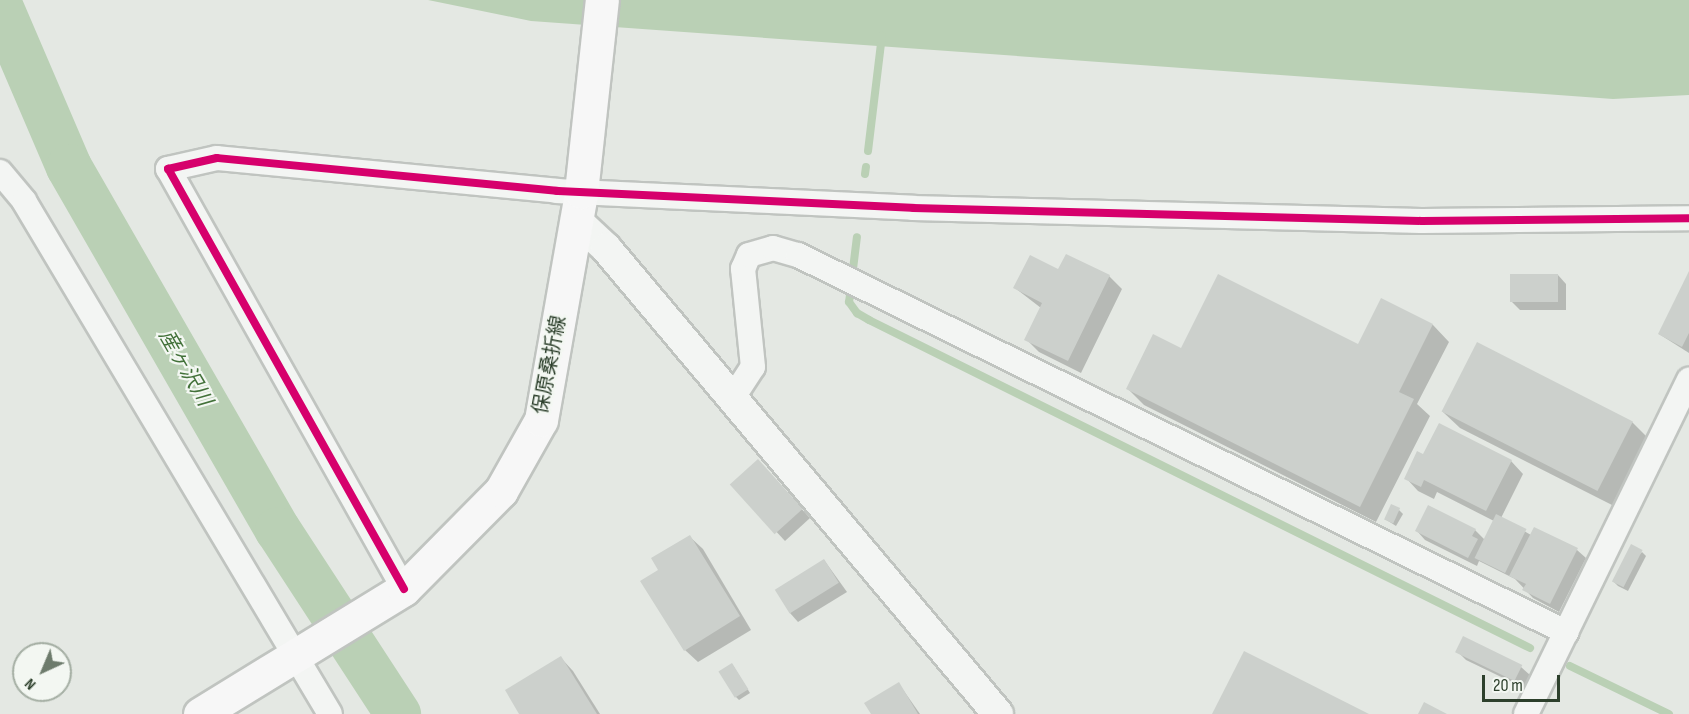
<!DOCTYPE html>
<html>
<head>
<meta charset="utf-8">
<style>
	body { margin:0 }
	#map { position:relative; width:1689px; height:714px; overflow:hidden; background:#e4e8e3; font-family:"Sofia Sans Condensed","Noto Sans JP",sans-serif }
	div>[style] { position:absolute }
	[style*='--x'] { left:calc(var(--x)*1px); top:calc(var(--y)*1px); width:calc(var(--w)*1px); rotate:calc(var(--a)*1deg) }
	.water>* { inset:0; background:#bad0b5 }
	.shadow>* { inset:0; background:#0003 }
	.stream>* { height:8px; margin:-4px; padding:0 4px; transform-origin:4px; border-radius:4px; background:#bad0b5 }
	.river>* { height:46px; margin:-23px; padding:0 23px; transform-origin:23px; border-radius:23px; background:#bad0b5 }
	.building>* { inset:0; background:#ccd0cc; transform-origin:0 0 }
	.roads { filter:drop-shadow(2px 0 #c0c4c0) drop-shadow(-2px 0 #c0c4c0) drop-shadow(0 2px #c0c4c0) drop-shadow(0 -2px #c0c4c0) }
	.minor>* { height:24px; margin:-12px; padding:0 12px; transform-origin:12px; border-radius:12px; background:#f3f5f3 }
	.tertiary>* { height:30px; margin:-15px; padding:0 15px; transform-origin:15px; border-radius:15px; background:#f3f5f3 }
	.secondary>* { height:33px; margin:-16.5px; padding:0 16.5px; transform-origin:16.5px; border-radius:16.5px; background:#f7f7f7 }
	.cycleway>* { height:8px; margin:-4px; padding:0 4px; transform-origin:4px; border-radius:4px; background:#d6006c }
	span { translate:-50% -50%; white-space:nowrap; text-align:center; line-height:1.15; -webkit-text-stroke:4.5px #f3f7f2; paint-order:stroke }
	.street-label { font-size:20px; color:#2d402c }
	.water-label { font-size:21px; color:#427139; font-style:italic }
	.north { position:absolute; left:12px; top:642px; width:60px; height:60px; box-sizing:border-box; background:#f3f7f2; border:2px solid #a4aea3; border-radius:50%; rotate:224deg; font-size:16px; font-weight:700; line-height:24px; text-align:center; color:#2d402c }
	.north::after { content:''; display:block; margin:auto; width:21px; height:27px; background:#6d7b6c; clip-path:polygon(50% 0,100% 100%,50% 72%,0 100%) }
	.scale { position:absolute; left:1482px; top:675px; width:78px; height:27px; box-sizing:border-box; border:3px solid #2d402c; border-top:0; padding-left:8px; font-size:18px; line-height:21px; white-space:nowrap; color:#2d402c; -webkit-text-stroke:4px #f3f7f2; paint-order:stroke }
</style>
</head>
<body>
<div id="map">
	<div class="water">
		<div style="clip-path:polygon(428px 0,1689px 0,1689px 95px,1613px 99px,531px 21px)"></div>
	</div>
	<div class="shadow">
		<div style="clip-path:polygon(1059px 272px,1109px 276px,1122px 289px,1081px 373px,1039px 352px,1026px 339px,1041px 308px,1015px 288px)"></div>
		<div style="clip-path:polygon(1689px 274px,1689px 353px,1659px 334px)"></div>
		<div style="clip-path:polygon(1558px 275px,1566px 284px,1566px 310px,1520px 310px,1512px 302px)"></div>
		<div style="clip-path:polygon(1382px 300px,1433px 325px,1449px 342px,1417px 404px,1430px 416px,1376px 522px,1144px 405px,1128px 389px,1181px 350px,1358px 346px)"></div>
		<div style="clip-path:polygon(1443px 412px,1632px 422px,1648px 438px,1614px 506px,1460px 428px)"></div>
		<div style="clip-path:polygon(1424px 456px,1511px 461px,1523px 474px,1501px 518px,1531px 535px,1535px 529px,1577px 550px,1586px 558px,1559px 612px,1533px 598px,1515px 579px,1479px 561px,1477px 566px,1425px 540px,1417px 531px,1475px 530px,1485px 540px,1494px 521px,1437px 492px,1434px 499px,1418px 491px,1406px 478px)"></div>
		<div style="clip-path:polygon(766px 470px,810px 518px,785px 541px,732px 484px)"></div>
		<div style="clip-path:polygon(1399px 510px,1403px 514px,1396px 526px,1385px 519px)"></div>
		<div style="clip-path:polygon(690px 537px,703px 549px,751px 630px,698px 662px,685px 650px,660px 570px)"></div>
		<div style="clip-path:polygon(1642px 552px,1646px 556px,1628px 591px,1618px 586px,1614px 582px)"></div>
		<div style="clip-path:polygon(824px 560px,847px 592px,798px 622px,790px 613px)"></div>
		<div style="clip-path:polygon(1464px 638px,1521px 667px,1530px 675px,1524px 688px,1466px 660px,1457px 651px)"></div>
		<div style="clip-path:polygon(561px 658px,573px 671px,600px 714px,521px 714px)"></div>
		<div style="clip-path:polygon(732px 664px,750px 693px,739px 700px,735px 696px)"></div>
		<div style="clip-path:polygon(899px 684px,920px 714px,872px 714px)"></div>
	</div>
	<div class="stream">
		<div style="--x:868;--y:151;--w:116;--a:-83.1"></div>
		<div style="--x:865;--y:174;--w:7;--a:-82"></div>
		<div style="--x:853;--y:269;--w:32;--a:-83"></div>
		<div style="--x:850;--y:295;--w:7;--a:98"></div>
		<div style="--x:849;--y:302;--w:14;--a:54"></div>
		<div style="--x:857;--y:313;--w:14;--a:30"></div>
		<div style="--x:869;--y:320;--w:738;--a:26.39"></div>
		<div style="--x:1570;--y:666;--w:110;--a:25.9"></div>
	</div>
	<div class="river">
		<div style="--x:0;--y:6;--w:175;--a:66.8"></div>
		<div style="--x:69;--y:167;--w:419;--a:60.1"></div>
		<div style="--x:278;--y:530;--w:220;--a:56.9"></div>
	</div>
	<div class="building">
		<div style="clip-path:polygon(1066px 254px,1110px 275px,1068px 361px,1024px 340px,1042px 303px,1013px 288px,1030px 255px,1058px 269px)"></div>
		<div style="clip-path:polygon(1689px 271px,1689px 333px,1682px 347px,1658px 334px)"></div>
		<div style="clip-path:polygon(1218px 274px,1358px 344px,1381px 298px,1433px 324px,1399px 392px,1414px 399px,1360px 507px,1126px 389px,1153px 334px,1181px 348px)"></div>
		<div style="left:1510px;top:274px;width:48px;height:28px"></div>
		<div style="left:1477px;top:342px;width:175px;height:78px;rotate:27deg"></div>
		<div style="clip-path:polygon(1439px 423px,1512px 460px,1486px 511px,1424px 480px,1421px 487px,1404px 479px,1417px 451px,1423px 454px)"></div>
		<div style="left:758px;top:459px;width:67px;height:38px;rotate:48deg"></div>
		<div style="left:1391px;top:504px;width:10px;height:17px;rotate:24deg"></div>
		<div style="clip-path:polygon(1428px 505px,1476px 529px,1472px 536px,1478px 539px,1468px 558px,1415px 531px)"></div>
		<div style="left:1496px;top:514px;width:34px;height:49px;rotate:26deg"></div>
		<div style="clip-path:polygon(1534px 527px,1578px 548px,1550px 604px,1522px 590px,1526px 584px,1509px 576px)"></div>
		<div style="clip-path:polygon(690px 535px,740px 616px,684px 651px,640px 581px,658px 570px,651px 558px)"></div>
		<div style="left:1631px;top:544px;width:13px;height:42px;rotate:27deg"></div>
		<div style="left:824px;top:559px;width:28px;height:58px;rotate:58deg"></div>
		<div style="left:1463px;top:636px;width:66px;height:18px;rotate:26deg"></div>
		<div style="clip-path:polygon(1244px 651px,1369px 714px,1212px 714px)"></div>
		<div style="clip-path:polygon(561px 656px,597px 714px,519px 714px,505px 690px)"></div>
		<div style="left:732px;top:663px;width:31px;height:16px;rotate:58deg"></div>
		<div style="clip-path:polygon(899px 682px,918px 714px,871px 714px,864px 703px)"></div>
		<div style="clip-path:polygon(1424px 702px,1447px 714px,1418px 714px)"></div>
	</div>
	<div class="roads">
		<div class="minor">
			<div style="--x:0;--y:172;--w:38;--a:50"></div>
			<div style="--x:24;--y:201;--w:597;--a:59.18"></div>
			<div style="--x:732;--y:399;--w:38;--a:-57"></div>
			<div style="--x:753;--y:367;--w:99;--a:-95.8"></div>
			<div style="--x:743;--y:269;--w:15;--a:-67"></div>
			<div style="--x:749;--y:255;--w:25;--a:-16"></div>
			<div style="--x:773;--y:248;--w:26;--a:16"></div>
			<div style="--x:798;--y:255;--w:856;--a:26.15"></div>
			<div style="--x:404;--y:589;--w:482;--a:-119.3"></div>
			<div style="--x:168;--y:169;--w:50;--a:-12.7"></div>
			<div style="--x:217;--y:158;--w:342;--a:5.5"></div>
			<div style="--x:557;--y:191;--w:356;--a:2.7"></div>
			<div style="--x:913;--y:208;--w:509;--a:1.46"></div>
			<div style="--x:1422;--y:221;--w:267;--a:-0.6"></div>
			<div style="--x:1526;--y:714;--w:372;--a:-64"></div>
		</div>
		<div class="tertiary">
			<div style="--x:576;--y:220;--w:41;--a:43"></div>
			<div style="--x:606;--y:248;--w:609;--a:49.93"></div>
		</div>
		<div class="secondary">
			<div style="--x:200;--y:714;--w:239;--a:-31.5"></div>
			<div style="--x:404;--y:589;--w:138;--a:-45.3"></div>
			<div style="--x:501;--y:491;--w:81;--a:-60.6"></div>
			<div style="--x:541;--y:420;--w:231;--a:-80"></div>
			<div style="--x:581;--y:192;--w:193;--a:-83.8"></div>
		</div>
	</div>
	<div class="cycleway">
		<div style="--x:404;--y:589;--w:482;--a:-119.3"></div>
		<div style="--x:168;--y:169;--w:50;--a:-12.7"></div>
		<div style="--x:217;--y:158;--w:342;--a:5.5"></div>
		<div style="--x:557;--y:191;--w:356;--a:2.7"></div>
		<div style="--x:913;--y:208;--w:509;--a:1.46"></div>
		<div style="--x:1422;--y:221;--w:267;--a:-0.6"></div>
	</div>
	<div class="street-label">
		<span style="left:550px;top:365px;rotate:-79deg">保原桑折線</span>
	</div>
	<div class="water-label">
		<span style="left:185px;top:368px;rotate:60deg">産ヶ沢川</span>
	</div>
	<div class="north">N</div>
	<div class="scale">20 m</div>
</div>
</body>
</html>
